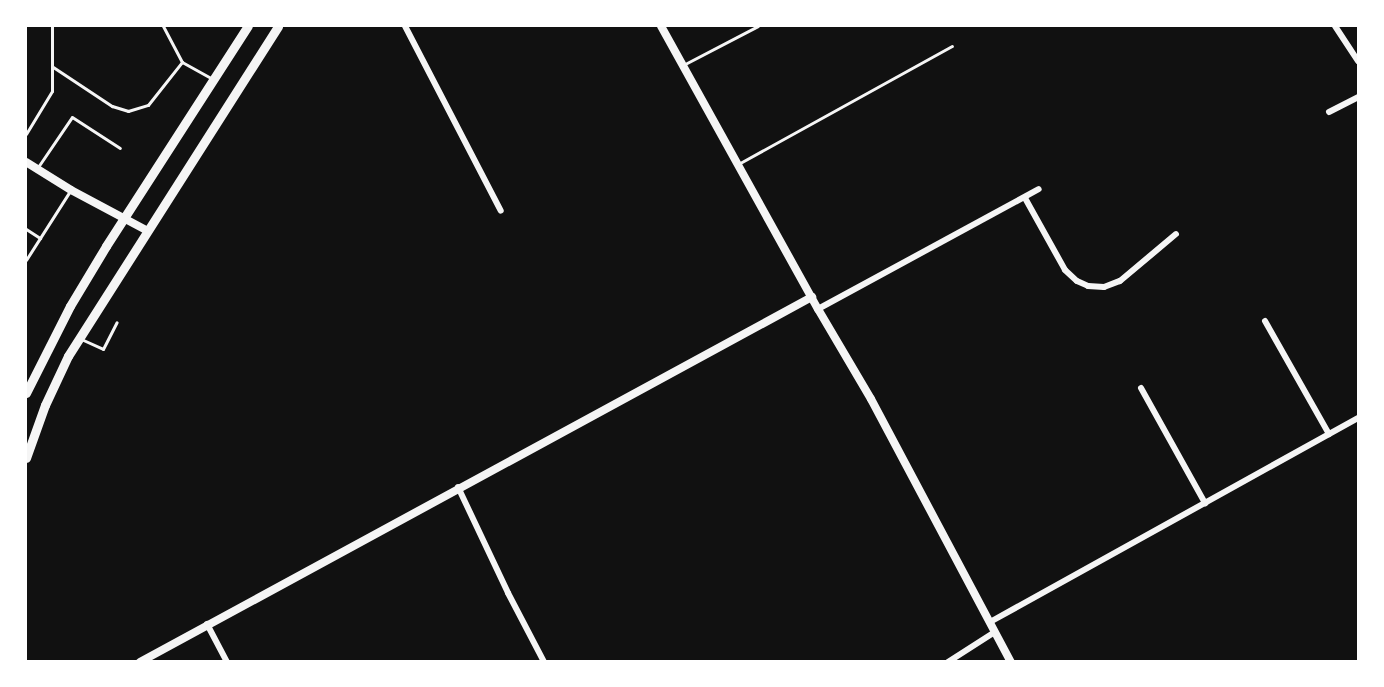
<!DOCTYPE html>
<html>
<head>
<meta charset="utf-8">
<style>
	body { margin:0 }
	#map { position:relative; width:1384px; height:687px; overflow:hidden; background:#111; font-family:Signika,sans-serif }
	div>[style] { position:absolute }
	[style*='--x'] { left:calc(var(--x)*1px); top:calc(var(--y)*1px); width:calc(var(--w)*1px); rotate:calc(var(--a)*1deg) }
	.service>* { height:3px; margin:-1.5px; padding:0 1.5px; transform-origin:1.5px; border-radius:1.5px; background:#f5f5f5 }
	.minor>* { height:6px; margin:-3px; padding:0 3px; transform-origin:3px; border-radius:3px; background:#f5f5f5 }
	.tertiary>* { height:8px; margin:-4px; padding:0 4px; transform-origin:4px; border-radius:4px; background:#f5f5f5 }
	.secondary>* { height:8px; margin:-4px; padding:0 4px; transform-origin:4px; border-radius:4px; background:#f5f5f5 }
	.primary>* { height:9px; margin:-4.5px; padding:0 4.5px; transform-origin:4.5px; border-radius:4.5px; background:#f5f5f5 }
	span { translate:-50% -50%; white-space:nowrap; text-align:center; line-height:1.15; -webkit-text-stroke:4.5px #fff; paint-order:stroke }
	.frame { position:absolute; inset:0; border:27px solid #fff; pointer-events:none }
</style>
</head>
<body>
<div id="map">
	<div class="service">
		<div style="--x:163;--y:26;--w:41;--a:62.2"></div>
		<div style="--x:182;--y:62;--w:35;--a:29"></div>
		<div style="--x:685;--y:64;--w:82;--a:-27.5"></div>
		<div style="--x:53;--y:67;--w:71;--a:33.5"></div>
		<div style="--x:112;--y:106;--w:17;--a:17"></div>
		<div style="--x:128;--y:111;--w:21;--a:-17"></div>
		<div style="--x:148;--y:105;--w:55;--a:-51.7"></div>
		<div style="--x:26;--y:134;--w:50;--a:-58.8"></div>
		<div style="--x:52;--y:91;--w:65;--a:-90"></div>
		<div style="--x:740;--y:163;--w:242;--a:-28.9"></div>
		<div style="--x:38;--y:167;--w:60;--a:-55.8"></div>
		<div style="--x:72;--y:117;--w:57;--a:32.9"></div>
		<div style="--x:26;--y:229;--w:17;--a:33"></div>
		<div style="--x:26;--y:260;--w:82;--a:-57.5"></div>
		<div style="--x:81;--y:339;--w:24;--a:24"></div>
		<div style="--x:103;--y:349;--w:30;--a:-63"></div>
	</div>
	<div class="minor">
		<div style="--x:405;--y:26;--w:208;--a:62.6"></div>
		<div style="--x:1335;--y:26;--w:42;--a:56.7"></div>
		<div style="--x:1329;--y:112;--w:33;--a:-27"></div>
		<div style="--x:1025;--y:198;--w:82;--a:60.9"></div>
		<div style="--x:1065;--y:270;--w:16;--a:43"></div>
		<div style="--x:1077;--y:281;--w:12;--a:24"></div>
		<div style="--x:1088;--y:286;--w:16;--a:4"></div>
		<div style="--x:1104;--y:287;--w:17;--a:-21"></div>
		<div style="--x:1120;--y:281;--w:73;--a:-40"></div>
		<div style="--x:818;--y:309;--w:251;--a:-28.5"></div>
		<div style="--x:1265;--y:321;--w:130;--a:60.5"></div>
		<div style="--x:1141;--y:388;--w:132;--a:60.9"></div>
		<div style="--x:458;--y:487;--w:117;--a:64.7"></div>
		<div style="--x:508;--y:593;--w:78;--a:62.4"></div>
		<div style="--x:990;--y:622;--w:421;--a:-29"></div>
		<div style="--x:207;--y:624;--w:43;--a:62.2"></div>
		<div style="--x:948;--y:662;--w:56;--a:-32.6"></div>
	</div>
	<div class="tertiary">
		<div style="--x:661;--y:26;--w:324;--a:61"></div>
		<div style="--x:818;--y:309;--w:104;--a:59.5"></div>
		<div style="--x:871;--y:399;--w:298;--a:62"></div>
		<div style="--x:140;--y:662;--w:765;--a:-28.51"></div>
	</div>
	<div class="secondary">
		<div style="--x:26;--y:162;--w:53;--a:31.9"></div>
		<div style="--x:71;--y:190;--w:85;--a:28.1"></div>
	</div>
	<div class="primary">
		<div style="--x:26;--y:393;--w:97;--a:-63.2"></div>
		<div style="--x:70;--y:306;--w:70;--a:-59"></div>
		<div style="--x:106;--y:246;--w:262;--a:-57.2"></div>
		<div style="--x:26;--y:458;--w:56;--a:-70.3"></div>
		<div style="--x:45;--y:405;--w:54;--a:-64.9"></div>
		<div style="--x:68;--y:356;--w:391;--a:-57.5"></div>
	</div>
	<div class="frame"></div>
</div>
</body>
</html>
